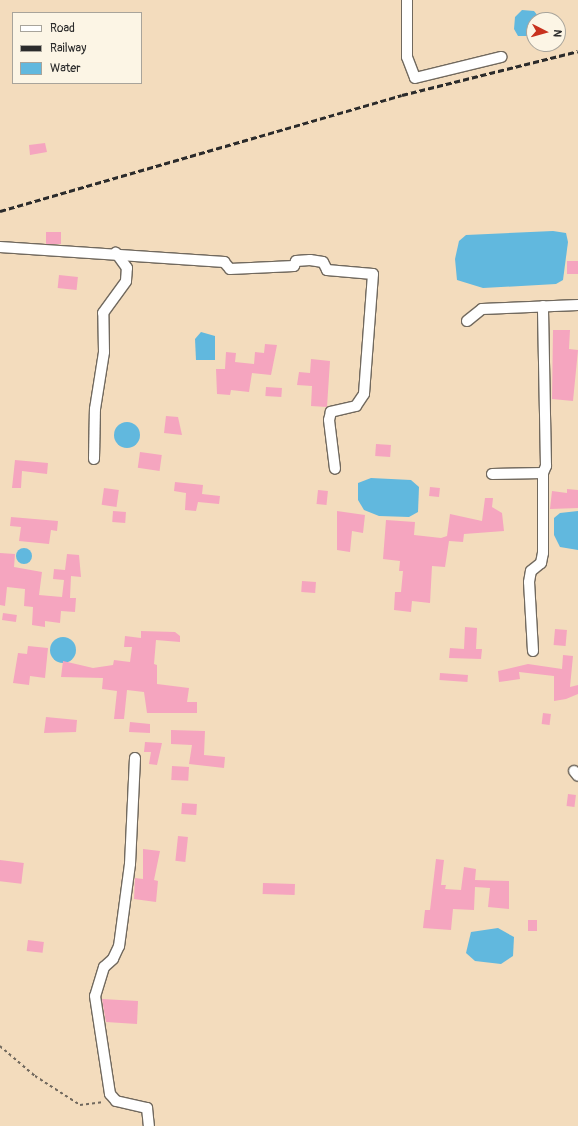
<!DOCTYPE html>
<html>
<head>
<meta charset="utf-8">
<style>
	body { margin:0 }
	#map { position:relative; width:578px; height:1126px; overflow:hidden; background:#f3dcbd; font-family:Pangolin,sans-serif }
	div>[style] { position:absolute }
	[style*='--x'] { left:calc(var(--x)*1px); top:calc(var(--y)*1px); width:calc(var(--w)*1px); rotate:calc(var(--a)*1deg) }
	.water>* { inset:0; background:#61b8de }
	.round { border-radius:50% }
	.building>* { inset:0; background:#f5a5bf; transform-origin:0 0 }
	.path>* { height:1.5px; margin-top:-0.75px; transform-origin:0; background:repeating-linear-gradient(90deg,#71695e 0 3px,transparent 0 6px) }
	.roads { filter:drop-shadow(1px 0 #71695e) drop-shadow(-1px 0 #71695e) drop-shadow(0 1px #71695e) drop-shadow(0 -1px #71695e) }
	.street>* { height:10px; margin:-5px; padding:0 5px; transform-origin:5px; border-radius:5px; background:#fff }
	.rail>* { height:3px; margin-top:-1.5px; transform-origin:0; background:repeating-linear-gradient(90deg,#2b2b2b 0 6px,transparent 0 9px) }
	span { translate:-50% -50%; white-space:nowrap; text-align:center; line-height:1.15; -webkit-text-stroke:3.5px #fcf5e5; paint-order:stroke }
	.legend { position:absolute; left:12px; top:12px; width:130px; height:72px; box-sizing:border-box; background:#fcf5e5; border:1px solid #a8a49b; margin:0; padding:5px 7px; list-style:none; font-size:12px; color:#2b2b2b }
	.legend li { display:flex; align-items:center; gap:8px; height:20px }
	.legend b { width:20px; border:1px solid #a8a49b }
	.north { position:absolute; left:526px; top:12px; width:40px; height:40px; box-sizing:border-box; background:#fcf5e5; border:1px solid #a8a49b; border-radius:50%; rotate:96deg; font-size:11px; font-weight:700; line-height:16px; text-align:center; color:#2b2b2b }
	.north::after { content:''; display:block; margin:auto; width:14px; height:18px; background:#c8321e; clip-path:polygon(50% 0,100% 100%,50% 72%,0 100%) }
</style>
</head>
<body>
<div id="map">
	<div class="water">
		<div style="clip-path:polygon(522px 10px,534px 11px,538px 16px,539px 20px,534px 20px,534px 36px,518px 36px,514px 29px,515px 17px)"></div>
		<div style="clip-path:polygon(553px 231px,566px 233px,568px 242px,563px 280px,556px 284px,483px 288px,457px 280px,455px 259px,459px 241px,466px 235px)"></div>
		<div style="clip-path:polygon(201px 332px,215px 336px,215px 360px,196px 360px,195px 339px)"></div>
		<div class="round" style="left:114px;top:422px;width:26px;height:26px"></div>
		<div style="clip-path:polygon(371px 478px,411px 480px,419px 487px,418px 512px,409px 517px,379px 516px,364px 510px,358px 500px,358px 483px)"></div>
		<div style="clip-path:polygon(578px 511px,578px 550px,560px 547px,554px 535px,554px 518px,560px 513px)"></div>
		<div class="round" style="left:16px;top:548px;width:16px;height:16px"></div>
		<div class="round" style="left:50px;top:637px;width:26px;height:26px"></div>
		<div style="clip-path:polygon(498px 928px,514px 937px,513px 956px,501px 964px,475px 961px,466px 953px,471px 932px)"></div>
	</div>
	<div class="building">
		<div style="clip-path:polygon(45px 143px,47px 152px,30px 155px,29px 145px)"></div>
		<div style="left:46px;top:232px;width:15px;height:12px"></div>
		<div style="left:567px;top:261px;width:11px;height:13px"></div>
		<div style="left:59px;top:275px;width:19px;height:13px;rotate:6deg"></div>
		<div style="clip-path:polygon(553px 330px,570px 330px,569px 349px,578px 350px,573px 401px,552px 399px)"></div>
		<div style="clip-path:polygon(265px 344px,277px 345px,271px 375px,252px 373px,249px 392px,231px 390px,230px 395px,217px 394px,216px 369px,225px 369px,226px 352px,236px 353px,235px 362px,254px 364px,255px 352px,264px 353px)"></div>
		<div style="clip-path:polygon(311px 359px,330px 361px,327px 407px,311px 406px,312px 386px,297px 385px,299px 372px,310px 373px)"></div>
		<div style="left:266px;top:387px;width:16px;height:9px;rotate:4deg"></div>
		<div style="clip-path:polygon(166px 416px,178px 417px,182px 435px,164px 433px)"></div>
		<div style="left:376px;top:444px;width:15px;height:12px;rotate:4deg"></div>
		<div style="left:140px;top:452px;width:22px;height:16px;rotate:8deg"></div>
		<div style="clip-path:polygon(15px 460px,48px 463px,47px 474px,22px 471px,21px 488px,12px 488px)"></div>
		<div style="clip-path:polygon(175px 482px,203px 485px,202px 494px,220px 496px,219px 504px,198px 502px,196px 511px,185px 510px,186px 493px,174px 491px)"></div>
		<div style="left:430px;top:487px;width:10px;height:9px;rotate:6deg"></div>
		<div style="left:104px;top:488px;width:15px;height:17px;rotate:8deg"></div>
		<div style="clip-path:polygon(567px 489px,578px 490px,578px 508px,550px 509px,552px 491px,567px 493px)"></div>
		<div style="left:318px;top:490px;width:10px;height:14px;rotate:6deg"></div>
		<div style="clip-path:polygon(485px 498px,493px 498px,492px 507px,502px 513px,504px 531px,464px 534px,463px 542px,449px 541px,445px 567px,432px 566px,430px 603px,412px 601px,411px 612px,394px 610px,395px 592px,401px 592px,403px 571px,399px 571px,400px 561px,383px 559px,386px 520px,415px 522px,414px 535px,441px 538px,447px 536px,450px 514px,482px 521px)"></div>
		<div style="left:113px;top:511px;width:13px;height:11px;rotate:4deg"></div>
		<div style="clip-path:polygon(337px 511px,365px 515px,363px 533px,352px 531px,350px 552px,337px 550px)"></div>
		<div style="clip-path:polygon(11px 517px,58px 521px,57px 531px,51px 530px,49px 544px,19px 541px,21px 527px,10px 526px)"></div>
		<div style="clip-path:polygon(0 553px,15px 554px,14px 567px,42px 572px,39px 595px,62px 597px,64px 580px,53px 579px,54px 569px,65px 570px,67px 554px,79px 555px,81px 577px,71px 576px,70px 598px,76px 598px,75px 612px,61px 611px,60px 623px,45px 621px,45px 627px,32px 625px,33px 607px,24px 606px,25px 589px,7px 587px,5px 606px,0 605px)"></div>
		<div style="left:302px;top:581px;width:14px;height:11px;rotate:4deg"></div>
		<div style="left:3px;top:613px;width:14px;height:7px;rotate:8deg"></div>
		<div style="clip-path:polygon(465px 627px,477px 628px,476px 649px,482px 649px,481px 659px,449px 658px,450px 648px,464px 649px)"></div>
		<div style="left:555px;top:629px;width:12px;height:16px;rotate:5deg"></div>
		<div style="clip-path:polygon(141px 631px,175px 632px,180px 636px,180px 642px,156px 640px,154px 664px,157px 665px,157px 684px,189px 688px,187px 702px,197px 702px,197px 713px,147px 713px,144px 692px,127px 690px,124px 719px,114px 719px,117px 691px,102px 689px,103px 678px,61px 677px,63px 661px,93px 668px,113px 665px,114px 660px,130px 662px,132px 647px,124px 647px,125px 636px,141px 638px)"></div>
		<div style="clip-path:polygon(28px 646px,48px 648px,45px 678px,30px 676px,29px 685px,13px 683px,18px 653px,27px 654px)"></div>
		<div style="clip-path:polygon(563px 655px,573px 656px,570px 687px,578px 685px,578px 694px,566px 699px,554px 701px,554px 676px,519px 672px,520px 679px,499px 682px,498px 671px,528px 664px,562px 669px)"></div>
		<div style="left:440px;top:673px;width:28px;height:7px;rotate:4deg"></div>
		<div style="left:543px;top:713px;width:8px;height:11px;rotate:7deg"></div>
		<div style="clip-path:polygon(46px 717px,77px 720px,76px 732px,44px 733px)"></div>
		<div style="clip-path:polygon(130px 722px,150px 724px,150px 733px,129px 732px)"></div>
		<div style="clip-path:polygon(171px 730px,205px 731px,204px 755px,225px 757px,224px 768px,189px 764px,192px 745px,171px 744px)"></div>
		<div style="clip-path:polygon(145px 742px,162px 743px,157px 765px,149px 764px,151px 752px,144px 752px)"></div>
		<div style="left:172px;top:766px;width:17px;height:14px;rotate:3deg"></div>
		<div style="left:568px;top:794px;width:8px;height:12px;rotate:7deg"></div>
		<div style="left:182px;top:803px;width:15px;height:11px;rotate:4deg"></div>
		<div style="left:178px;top:836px;width:10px;height:25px;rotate:6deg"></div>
		<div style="clip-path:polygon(143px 849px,160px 851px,154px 880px,158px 881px,156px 902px,134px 899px,135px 878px,143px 879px)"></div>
		<div style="clip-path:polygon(436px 859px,444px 860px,441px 885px,446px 885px,445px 889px,461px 890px,464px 867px,476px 869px,475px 880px,509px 881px,509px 909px,488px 907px,490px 888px,475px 887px,474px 910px,453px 909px,451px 930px,423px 928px,425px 910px,430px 910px)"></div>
		<div style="left:0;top:860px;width:24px;height:21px;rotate:7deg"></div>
		<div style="left:263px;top:883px;width:32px;height:11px;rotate:2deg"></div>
		<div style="left:528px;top:920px;width:9px;height:11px"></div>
		<div style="left:28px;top:940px;width:16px;height:11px;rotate:7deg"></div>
		<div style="clip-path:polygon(102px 999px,138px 1001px,137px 1024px,106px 1022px)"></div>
	</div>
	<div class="path">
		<div style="--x:0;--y:1046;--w:46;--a:40.6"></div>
		<div style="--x:35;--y:1076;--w:54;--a:32.8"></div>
		<div style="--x:80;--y:1105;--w:24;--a:-7"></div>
	</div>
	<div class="roads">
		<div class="street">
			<div style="--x:407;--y:0;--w:57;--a:90"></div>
			<div style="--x:407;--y:57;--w:22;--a:69"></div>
			<div style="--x:415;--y:78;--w:89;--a:-13.7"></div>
			<div style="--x:0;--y:247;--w:225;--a:3.8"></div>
			<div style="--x:224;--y:262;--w:9;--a:49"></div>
			<div style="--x:230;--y:269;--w:64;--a:-2.7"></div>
			<div style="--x:294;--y:266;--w:5;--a:-68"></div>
			<div style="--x:296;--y:261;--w:14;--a:-4"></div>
			<div style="--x:310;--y:260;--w:13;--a:9"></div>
			<div style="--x:323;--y:262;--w:9;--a:63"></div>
			<div style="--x:327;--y:270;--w:46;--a:5"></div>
			<div style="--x:373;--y:274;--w:120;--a:94.3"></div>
			<div style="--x:364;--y:394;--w:14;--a:124"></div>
			<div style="--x:356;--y:406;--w:26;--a:167"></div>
			<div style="--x:331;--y:412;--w:8;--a:104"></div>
			<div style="--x:329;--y:420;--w:49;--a:83"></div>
			<div style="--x:467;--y:321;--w:19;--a:-39"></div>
			<div style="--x:482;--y:309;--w:96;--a:-2.4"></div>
			<div style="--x:94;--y:459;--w:50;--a:-88.9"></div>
			<div style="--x:95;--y:409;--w:58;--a:-81"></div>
			<div style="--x:104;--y:352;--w:39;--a:-91"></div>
			<div style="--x:103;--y:313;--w:39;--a:-54"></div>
			<div style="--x:126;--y:281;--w:13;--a:-86"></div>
			<div style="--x:127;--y:268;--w:19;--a:-126"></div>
			<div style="--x:492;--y:474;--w:51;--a:-1.1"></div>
			<div style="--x:543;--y:473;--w:8;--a:-67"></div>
			<div style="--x:546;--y:466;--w:160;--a:-91.1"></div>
			<div style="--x:533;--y:651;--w:69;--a:-93.3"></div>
			<div style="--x:529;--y:582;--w:11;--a:-80"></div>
			<div style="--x:531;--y:571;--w:13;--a:-39"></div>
			<div style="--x:541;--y:563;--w:10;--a:-79"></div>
			<div style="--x:543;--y:553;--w:80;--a:-90"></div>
			<div style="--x:135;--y:758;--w:106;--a:92.7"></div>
			<div style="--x:130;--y:864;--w:83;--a:97.6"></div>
			<div style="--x:119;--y:946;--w:14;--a:115"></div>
			<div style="--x:113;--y:959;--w:12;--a:138"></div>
			<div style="--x:104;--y:967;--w:30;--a:107"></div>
			<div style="--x:95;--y:996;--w:99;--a:81.3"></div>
			<div style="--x:110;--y:1094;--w:9;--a:49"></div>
			<div style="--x:116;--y:1101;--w:32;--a:13"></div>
			<div style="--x:147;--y:1108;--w:18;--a:84"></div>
			<div style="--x:574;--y:771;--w:6;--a:51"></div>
		</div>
	</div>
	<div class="rail">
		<div style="--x:0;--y:211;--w:418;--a:-16.1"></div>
		<div style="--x:402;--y:95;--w:181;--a:-14"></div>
	</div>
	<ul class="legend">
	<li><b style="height:5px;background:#fff"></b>Road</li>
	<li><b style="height:5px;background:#2b2b2b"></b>Railway</li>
	<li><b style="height:11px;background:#61b8de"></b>Water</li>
	</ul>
	<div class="north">N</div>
</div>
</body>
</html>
